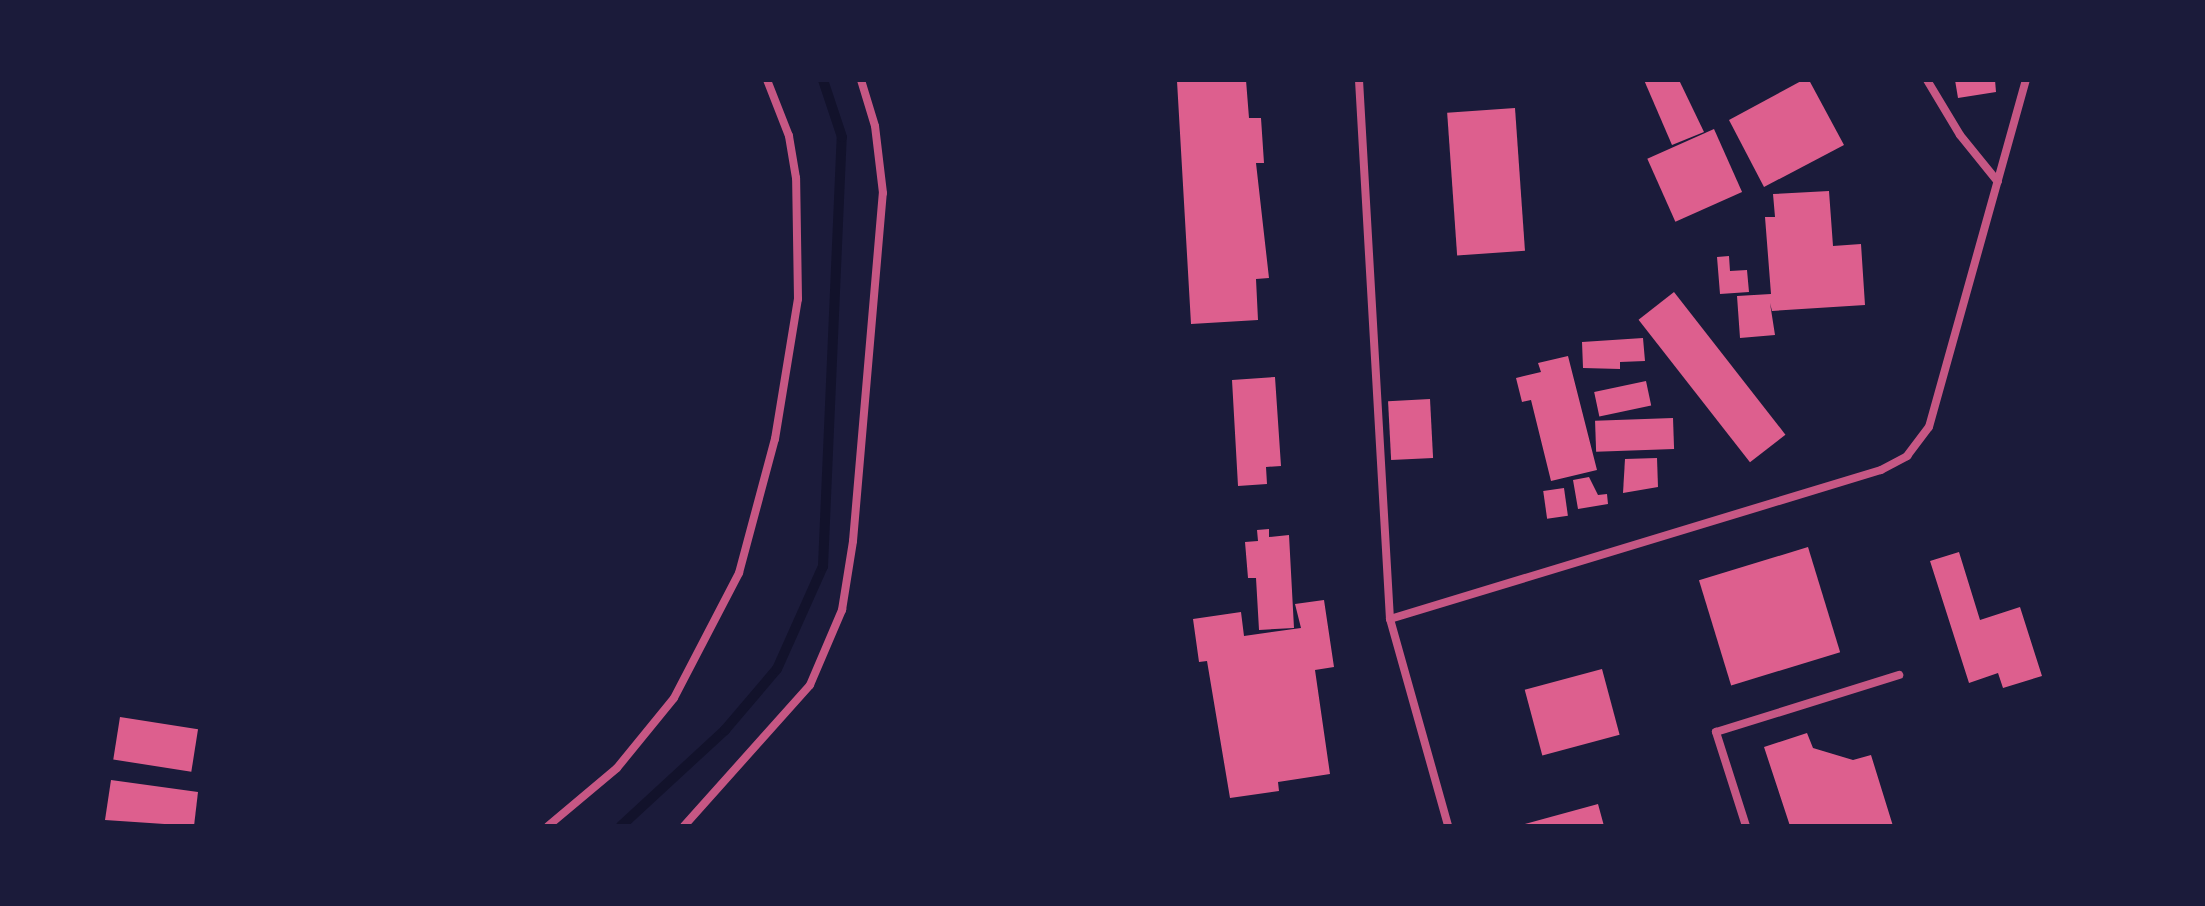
<!DOCTYPE html>
<html>
<head>
<meta charset="utf-8">
<style>
	body { margin:0 }
	#map { position:relative; width:2205px; height:906px; overflow:hidden; background:#1b1b3a; font-family:Figtree,sans-serif }
	div>[style] { position:absolute }
	[style*='--x'] { left:calc(var(--x)*1px); top:calc(var(--y)*1px); width:calc(var(--w)*1px); rotate:calc(var(--a)*1deg) }
	.stream>* { height:10px; margin:-5px; padding:0 5px; transform-origin:5px; border-radius:5px; background:#12122b }
	.building>* { inset:0; background:#dd5f8e; transform-origin:0 0 }
	.minor>* { height:8px; margin:-4px; padding:0 4px; transform-origin:4px; border-radius:4px; background:#c65784 }
	span { translate:-50% -50%; white-space:nowrap; text-align:center; line-height:1.15; -webkit-text-stroke:8px #1b1b3a; paint-order:stroke }
	.frame { position:absolute; inset:0; border:82px solid #1b1b3a; pointer-events:none }
</style>
</head>
<body>
<div id="map">
	<div class="stream">
		<div style="--x:621;--y:826;--w:142;--a:-42.7"></div>
		<div style="--x:725;--y:730;--w:80;--a:-49.6"></div>
		<div style="--x:777;--y:669;--w:113;--a:-65.9"></div>
		<div style="--x:823;--y:566;--w:429;--a:-87.5"></div>
		<div style="--x:842;--y:137;--w:60;--a:-108.4"></div>
	</div>
	<div class="building">
		<div style="clip-path:polygon(1246px 80px,1249px 118px,1261px 118px,1264px 163px,1256px 163px,1269px 278px,1256px 279px,1258px 320px,1191px 324px,1177px 81px)"></div>
		<div style="clip-path:polygon(1644px 80px,1679px 80px,1704px 132px,1672px 145px)"></div>
		<div style="clip-path:polygon(1803px 80px,1809px 80px,1844px 145px,1764px 187px,1729px 120px)"></div>
		<div style="clip-path:polygon(1955px 80px,1995px 80px,1996px 92px,1958px 98px)"></div>
		<div style="left:1515px;top:108px;width:143px;height:68px;rotate:86deg"></div>
		<div style="left:1714px;top:129px;width:69px;height:73px;rotate:66deg"></div>
		<div style="clip-path:polygon(1829px 191px,1833px 246px,1861px 244px,1865px 305px,1772px 311px,1770px 303px,1775px 335px,1740px 338px,1737px 296px,1771px 294px,1765px 217px,1775px 217px,1773px 194px)"></div>
		<div style="clip-path:polygon(1729px 256px,1730px 271px,1747px 270px,1749px 292px,1720px 294px,1717px 257px)"></div>
		<div style="left:1674px;top:292px;width:181px;height:45px;rotate:52deg"></div>
		<div style="clip-path:polygon(1643px 338px,1645px 361px,1620px 362px,1620px 369px,1583px 368px,1582px 342px)"></div>
		<div style="clip-path:polygon(1568px 356px,1597px 470px,1551px 481px,1531px 400px,1522px 402px,1516px 378px,1541px 372px,1538px 363px)"></div>
		<div style="clip-path:polygon(1275px 377px,1281px 466px,1266px 467px,1267px 484px,1238px 486px,1232px 380px)"></div>
		<div style="left:1646px;top:381px;width:25px;height:53px;rotate:78deg"></div>
		<div style="left:1430px;top:399px;width:59px;height:42px;rotate:87deg"></div>
		<div style="left:1673px;top:418px;width:31px;height:78px;rotate:88deg"></div>
		<div style="clip-path:polygon(1657px 458px,1658px 487px,1623px 493px,1625px 459px)"></div>
		<div style="clip-path:polygon(1589px 477px,1598px 495px,1607px 494px,1608px 504px,1578px 509px,1573px 480px)"></div>
		<div style="left:1564px;top:488px;width:28px;height:21px;rotate:82deg"></div>
		<div style="clip-path:polygon(1269px 529px,1269px 537px,1289px 535px,1294px 628px,1259px 630px,1256px 578px,1248px 578px,1245px 542px,1258px 541px,1257px 530px)"></div>
		<div style="left:1808px;top:547px;width:110px;height:114px;rotate:73deg"></div>
		<div style="clip-path:polygon(1959px 552px,1980px 620px,2020px 607px,2042px 676px,2003px 688px,1998px 673px,1969px 683px,1930px 561px)"></div>
		<div style="clip-path:polygon(1324px 600px,1334px 667px,1315px 670px,1330px 774px,1278px 782px,1279px 791px,1230px 798px,1207px 661px,1199px 662px,1193px 619px,1241px 612px,1244px 636px,1301px 628px,1295px 604px)"></div>
		<div style="left:1602px;top:669px;width:68px;height:80px;rotate:75deg"></div>
		<div style="left:120px;top:717px;width:79px;height:43px;rotate:9deg"></div>
		<div style="clip-path:polygon(1807px 733px,1813px 748px,1853px 760px,1871px 755px,1893px 826px,1790px 826px,1764px 747px)"></div>
		<div style="clip-path:polygon(111px 780px,198px 792px,194px 826px,105px 820px)"></div>
		<div style="clip-path:polygon(1598px 804px,1604px 826px,1521px 826px,1521px 825px)"></div>
	</div>
	<div class="minor">
		<div style="--x:1359;--y:80;--w:540;--a:86.71"></div>
		<div style="--x:1390;--y:619;--w:215;--a:74.3"></div>
		<div style="--x:1927;--y:80;--w:64;--a:59"></div>
		<div style="--x:1960;--y:135;--w:60;--a:51"></div>
		<div style="--x:1390;--y:619;--w:513;--a:-16.88"></div>
		<div style="--x:1881;--y:470;--w:30;--a:-28"></div>
		<div style="--x:1907;--y:456;--w:36;--a:-53"></div>
		<div style="--x:1929;--y:427;--w:360;--a:-74.4"></div>
		<div style="--x:548;--y:826;--w:90;--a:-40"></div>
		<div style="--x:617;--y:768;--w:90;--a:-50.8"></div>
		<div style="--x:674;--y:698;--w:141;--a:-62.5"></div>
		<div style="--x:739;--y:573;--w:139;--a:-75"></div>
		<div style="--x:775;--y:439;--w:142;--a:-80.7"></div>
		<div style="--x:798;--y:299;--w:121;--a:-90.9"></div>
		<div style="--x:796;--y:178;--w:43;--a:-99.5"></div>
		<div style="--x:789;--y:136;--w:60;--a:-111.4"></div>
		<div style="--x:684;--y:826;--w:189;--a:-48.2"></div>
		<div style="--x:810;--y:685;--w:82;--a:-66.9"></div>
		<div style="--x:842;--y:610;--w:70;--a:-80.9"></div>
		<div style="--x:853;--y:541;--w:349;--a:-85.1"></div>
		<div style="--x:883;--y:193;--w:67;--a:-96.8"></div>
		<div style="--x:875;--y:126;--w:48;--a:-106.9"></div>
		<div style="--x:1746;--y:826;--w:99;--a:-107.7"></div>
		<div style="--x:1716;--y:732;--w:192;--a:-17.3"></div>
	</div>
	<div class="frame"></div>
</div>
</body>
</html>
